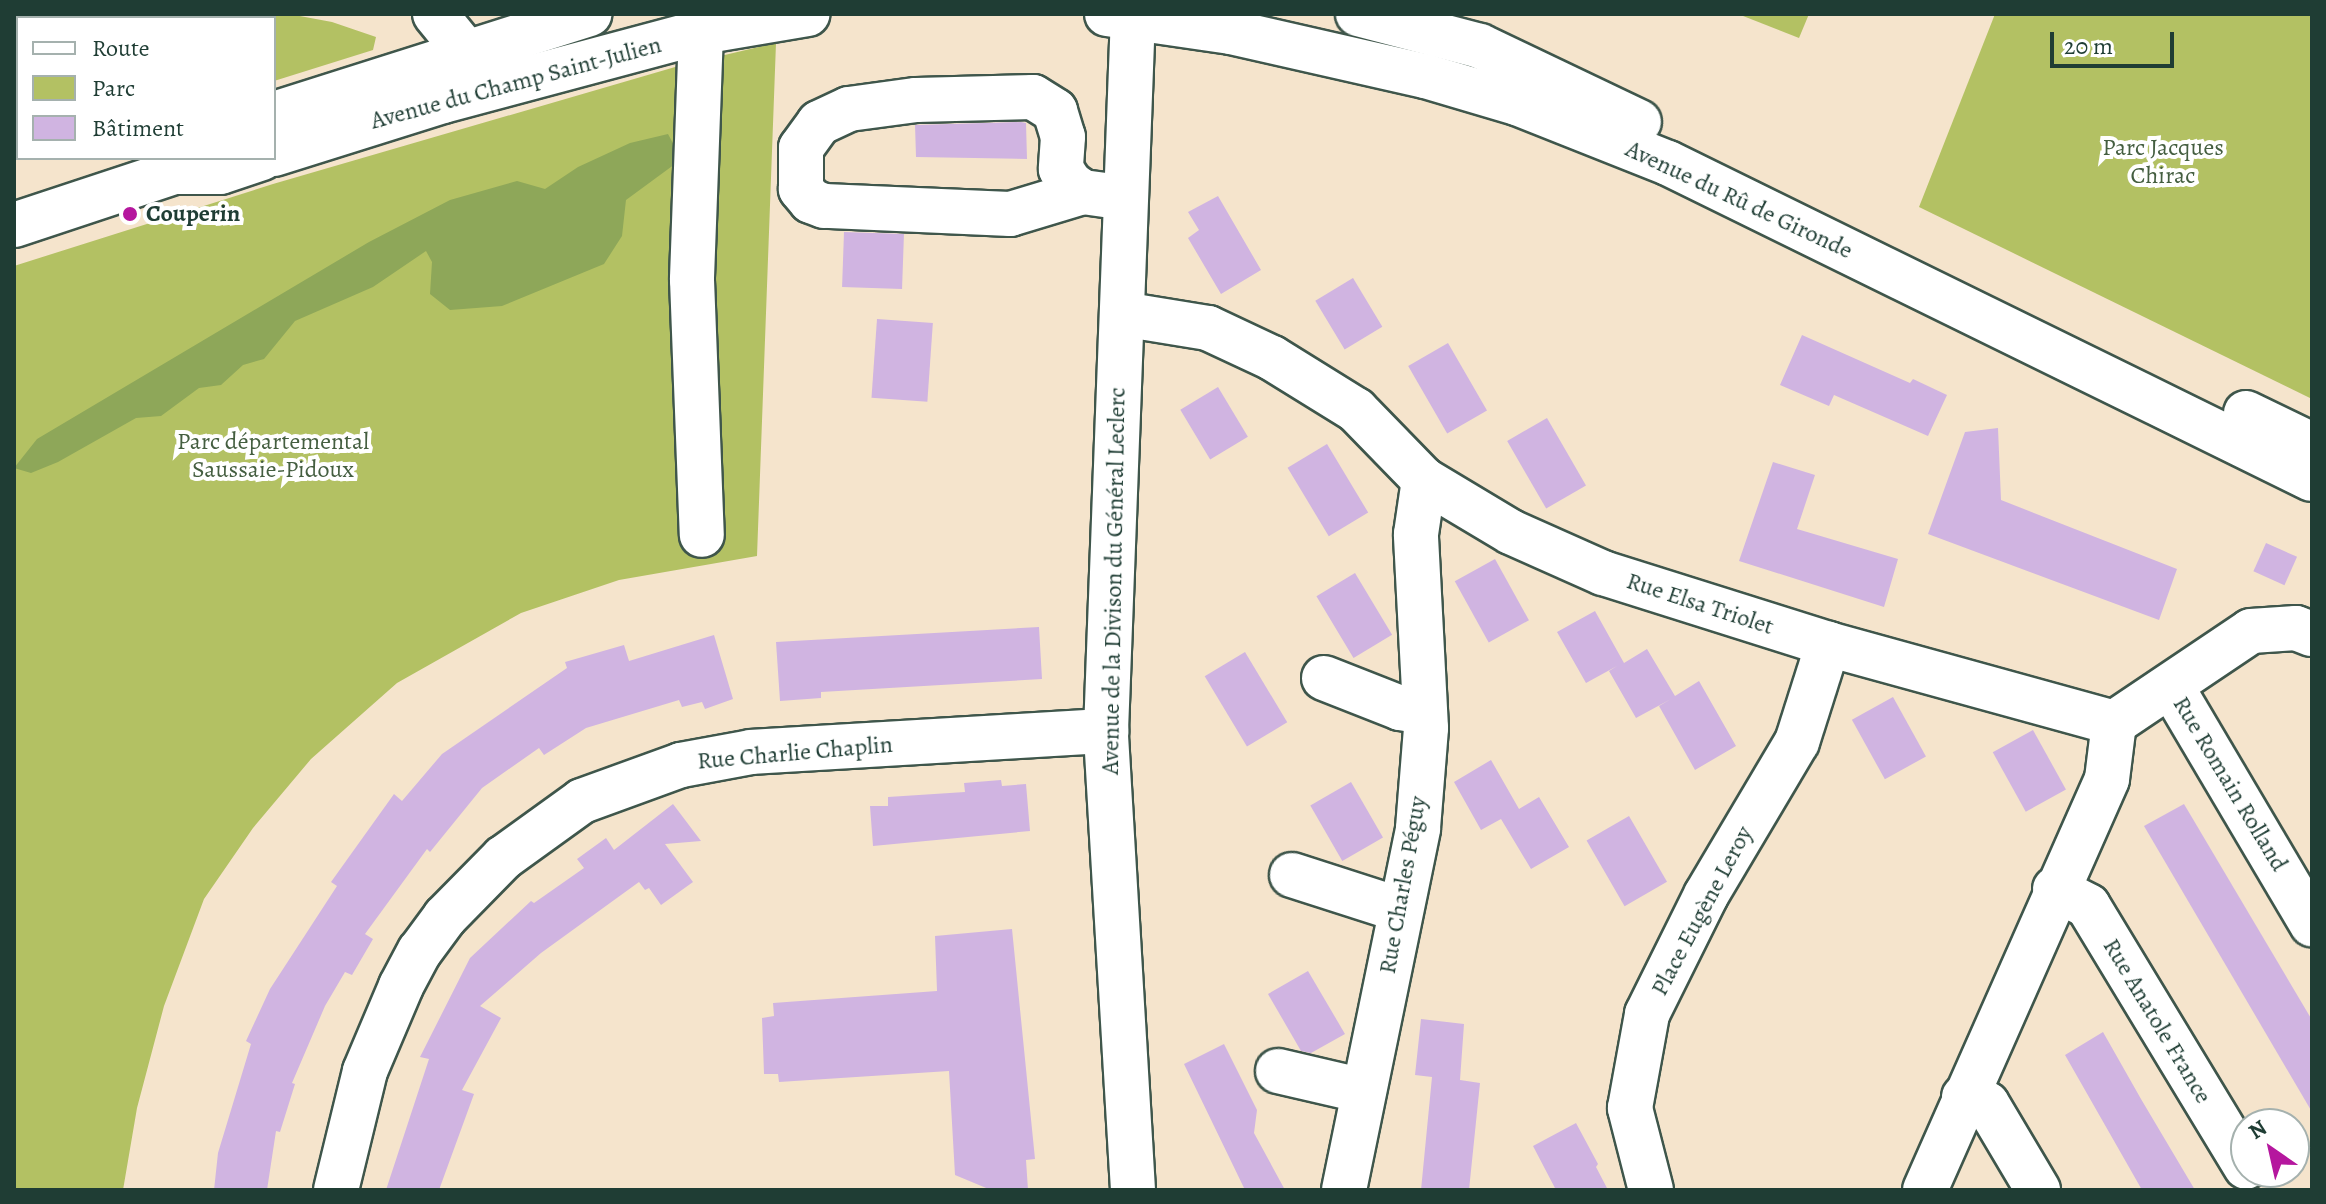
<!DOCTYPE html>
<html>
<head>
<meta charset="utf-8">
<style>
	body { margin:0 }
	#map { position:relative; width:2326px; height:1204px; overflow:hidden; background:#f5e4cc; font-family:Alegreya,serif }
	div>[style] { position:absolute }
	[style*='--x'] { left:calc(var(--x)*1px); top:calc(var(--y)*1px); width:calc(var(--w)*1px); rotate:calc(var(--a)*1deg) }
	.green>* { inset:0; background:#b3c163 }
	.forest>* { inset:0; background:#8ea759 }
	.building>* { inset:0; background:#d0b4e1; transform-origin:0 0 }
	.roads { filter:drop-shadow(2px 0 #3f564b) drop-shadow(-2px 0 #3f564b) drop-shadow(0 2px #3f564b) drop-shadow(0 -2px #3f564b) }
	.minor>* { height:44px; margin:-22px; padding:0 22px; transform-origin:22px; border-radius:22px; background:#fff }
	.major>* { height:44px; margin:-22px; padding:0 22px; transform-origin:22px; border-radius:22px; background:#fff }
	.dots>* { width:22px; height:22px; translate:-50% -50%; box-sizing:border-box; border:4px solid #fff; border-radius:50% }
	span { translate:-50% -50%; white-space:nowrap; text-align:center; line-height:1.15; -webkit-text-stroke:8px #fff; paint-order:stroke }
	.street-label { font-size:24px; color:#1f3d34 }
	.park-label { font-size:24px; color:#445e40 }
	.poi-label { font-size:24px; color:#1f3d34; font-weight:700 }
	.left { translate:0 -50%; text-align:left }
	.frame { position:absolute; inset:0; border:16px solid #1f3d34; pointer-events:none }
	.legend { position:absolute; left:16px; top:16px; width:260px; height:144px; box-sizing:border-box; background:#fff; border:2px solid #a5b1ae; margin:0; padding:10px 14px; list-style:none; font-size:24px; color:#1f3d34 }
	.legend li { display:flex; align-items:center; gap:16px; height:40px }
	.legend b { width:40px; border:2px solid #a5b1ae }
	.north { position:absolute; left:2230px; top:1108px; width:80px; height:80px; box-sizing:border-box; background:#fff; border:2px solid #a5b1ae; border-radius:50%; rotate:326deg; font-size:22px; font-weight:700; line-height:32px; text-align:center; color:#1f3d34 }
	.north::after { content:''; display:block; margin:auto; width:28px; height:36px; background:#b5179e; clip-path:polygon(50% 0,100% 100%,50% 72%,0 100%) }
	.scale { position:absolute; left:2050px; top:32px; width:124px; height:36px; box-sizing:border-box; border:4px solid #1f3d34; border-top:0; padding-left:10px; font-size:24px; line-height:28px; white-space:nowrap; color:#1f3d34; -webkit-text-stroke:6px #fff; paint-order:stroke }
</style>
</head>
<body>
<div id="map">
	<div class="green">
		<div style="clip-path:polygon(139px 14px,289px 14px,332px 22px,376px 37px,373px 50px,274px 81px,274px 18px,112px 18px)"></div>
		<div style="clip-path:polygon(1738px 14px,1809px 14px,1799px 38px)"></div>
		<div style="clip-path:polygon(1995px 14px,2312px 14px,2312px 399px,1919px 207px)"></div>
		<div style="clip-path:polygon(776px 43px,757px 556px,619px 580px,521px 613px,397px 683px,311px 759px,253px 828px,204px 899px,164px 1006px,137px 1108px,123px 1190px,14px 1190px,14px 266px,273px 184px,682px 65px)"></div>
	</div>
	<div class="forest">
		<div style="clip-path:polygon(668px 134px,675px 147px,675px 164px,626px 200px,622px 236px,604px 264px,502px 306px,450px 310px,430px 294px,432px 262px,426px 251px,373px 287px,295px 321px,264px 359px,243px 365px,221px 385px,199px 388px,161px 416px,136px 418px,58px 462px,31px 473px,14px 468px,37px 439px,369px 242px,450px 200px,517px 181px,545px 189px,578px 167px,630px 143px)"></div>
	</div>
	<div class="building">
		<div style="clip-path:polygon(1021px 122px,1026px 123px,1027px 159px,916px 157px,915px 125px)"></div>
		<div style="clip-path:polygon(1218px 196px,1261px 270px,1221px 294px,1188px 238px,1199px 230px,1188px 212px)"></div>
		<div style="left:844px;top:232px;width:60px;height:55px;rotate:2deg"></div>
		<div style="left:1353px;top:278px;width:57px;height:44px;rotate:59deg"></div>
		<div style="left:877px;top:319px;width:56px;height:79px;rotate:4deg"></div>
		<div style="clip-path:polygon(1802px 335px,1910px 383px,1913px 379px,1947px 395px,1928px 436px,1834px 395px,1829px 406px,1780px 385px)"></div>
		<div style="left:1448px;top:343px;width:78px;height:46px;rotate:60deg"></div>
		<div style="left:1218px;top:387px;width:58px;height:44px;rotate:59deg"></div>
		<div style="left:1547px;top:418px;width:78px;height:46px;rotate:60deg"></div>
		<div style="clip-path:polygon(1998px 428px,2001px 500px,2177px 569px,2159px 620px,1928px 534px,1965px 432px)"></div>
		<div style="left:1327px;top:444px;width:80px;height:46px;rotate:59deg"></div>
		<div style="clip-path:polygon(1773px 462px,1815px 475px,1797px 529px,1898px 559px,1884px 607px,1739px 561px)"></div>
		<div style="left:2266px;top:543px;width:34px;height:31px;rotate:24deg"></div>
		<div style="left:1495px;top:559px;width:70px;height:46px;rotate:61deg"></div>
		<div style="left:1355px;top:573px;width:72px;height:45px;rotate:59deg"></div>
		<div style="clip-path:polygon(1595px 611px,1624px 663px,1647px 649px,1675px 696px,1699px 681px,1736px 746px,1695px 770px,1659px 706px,1671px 699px,1636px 718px,1609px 671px,1617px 666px,1586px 683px,1557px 632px)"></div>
		<div style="clip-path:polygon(1039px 627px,1042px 679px,821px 692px,821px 698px,780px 701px,776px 642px)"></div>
		<div style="clip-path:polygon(714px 635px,733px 699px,705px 709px,702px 702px,682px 707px,679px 700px,586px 728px,544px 755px,539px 748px,482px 788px,430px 852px,427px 849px,365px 934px,373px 939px,352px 975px,345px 972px,325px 1006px,292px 1083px,295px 1084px,280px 1132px,276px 1131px,267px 1190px,214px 1190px,218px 1153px,251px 1044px,246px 1041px,270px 989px,337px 886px,331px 882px,394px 794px,402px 801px,442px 754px,567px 668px,565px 662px,624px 645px,629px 661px)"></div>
		<div style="left:1245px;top:652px;width:82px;height:47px;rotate:59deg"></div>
		<div style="left:1893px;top:697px;width:68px;height:47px;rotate:61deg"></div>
		<div style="left:2033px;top:730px;width:68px;height:46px;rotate:61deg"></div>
		<div style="clip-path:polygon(1491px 760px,1519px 809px,1539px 797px,1569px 847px,1531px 869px,1501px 819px,1481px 830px,1454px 782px)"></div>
		<div style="clip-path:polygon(1001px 780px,1002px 786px,1026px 784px,1030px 831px,873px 846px,870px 806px,888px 806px,888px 797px,965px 792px,964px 783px)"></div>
		<div style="left:1351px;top:782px;width:64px;height:47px;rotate:60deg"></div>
		<div style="clip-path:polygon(673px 804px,701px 841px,665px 844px,693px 882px,661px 905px,649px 888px,645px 890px,639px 882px,541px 953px,480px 1006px,501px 1018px,462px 1090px,474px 1094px,439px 1190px,386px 1190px,429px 1059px,420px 1057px,470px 958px,531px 901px,534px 903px,584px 868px,577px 859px,606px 838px,614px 850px)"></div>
		<div style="clip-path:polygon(2184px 804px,2312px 1020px,2312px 1112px,2144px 826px)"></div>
		<div style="left:1629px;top:816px;width:76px;height:49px;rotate:60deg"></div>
		<div style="clip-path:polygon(1012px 929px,1035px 1159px,1026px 1160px,1028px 1190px,991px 1190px,955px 1175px,949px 1071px,779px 1082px,778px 1074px,764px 1074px,762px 1018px,774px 1016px,773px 1003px,937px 991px,935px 936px)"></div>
		<div style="clip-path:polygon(1308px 971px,1345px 1034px,1311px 1053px,1301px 1051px,1268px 994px)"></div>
		<div style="clip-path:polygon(1421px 1019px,1464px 1024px,1460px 1080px,1480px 1083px,1469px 1190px,1421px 1190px,1432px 1077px,1415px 1075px)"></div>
		<div style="clip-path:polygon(2103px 1032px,2141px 1099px,2195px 1190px,2142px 1190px,2065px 1055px)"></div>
		<div style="clip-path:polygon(1224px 1044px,1257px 1110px,1254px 1133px,1285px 1190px,1245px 1190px,1184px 1064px)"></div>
		<div style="clip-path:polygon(1576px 1123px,1598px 1164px,1596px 1167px,1608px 1190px,1556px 1190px,1533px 1146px)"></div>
	</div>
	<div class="roads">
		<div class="minor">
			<div style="--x:435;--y:14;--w:49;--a:50.8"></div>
			<div style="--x:701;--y:32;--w:248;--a:92.1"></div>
			<div style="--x:692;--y:280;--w:255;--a:87.8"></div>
			<div style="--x:1083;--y:192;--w:76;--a:163.2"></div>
			<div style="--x:1010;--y:214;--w:186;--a:-177.5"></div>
			<div style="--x:824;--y:206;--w:14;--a:-159"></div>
			<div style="--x:811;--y:201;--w:16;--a:-130"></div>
			<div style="--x:801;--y:189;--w:41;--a:-90"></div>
			<div style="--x:801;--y:148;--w:31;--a:-54"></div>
			<div style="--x:819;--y:123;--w:33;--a:-25"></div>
			<div style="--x:849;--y:109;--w:68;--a:-7.7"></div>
			<div style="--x:916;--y:100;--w:117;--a:-1.5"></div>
			<div style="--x:1033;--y:97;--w:26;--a:32"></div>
			<div style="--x:1055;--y:111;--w:27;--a:73"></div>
			<div style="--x:1063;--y:137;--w:32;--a:94"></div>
			<div style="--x:1061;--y:169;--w:17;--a:57"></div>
			<div style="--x:1070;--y:183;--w:16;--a:35"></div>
			<div style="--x:1083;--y:192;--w:43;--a:7.9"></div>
			<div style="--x:1122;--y:314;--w:87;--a:9.2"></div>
			<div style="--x:1208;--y:328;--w:71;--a:25.1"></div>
			<div style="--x:1272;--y:358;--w:99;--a:31.8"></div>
			<div style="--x:1356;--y:410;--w:98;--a:45.8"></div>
			<div style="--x:1424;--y:480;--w:101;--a:30.9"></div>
			<div style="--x:1511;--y:532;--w:101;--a:24"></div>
			<div style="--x:1603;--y:573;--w:236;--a:17.5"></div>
			<div style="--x:1828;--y:644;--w:297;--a:15.4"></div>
			<div style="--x:2114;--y:723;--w:165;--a:-33.9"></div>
			<div style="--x:2251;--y:631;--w:45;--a:-3.8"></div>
			<div style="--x:2296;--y:628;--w:17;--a:21"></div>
			<div style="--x:1324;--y:678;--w:82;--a:21.5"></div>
			<div style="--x:1400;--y:708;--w:25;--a:9"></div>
			<div style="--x:2171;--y:686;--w:277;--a:59.4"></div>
			<div style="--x:1292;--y:875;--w:114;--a:17.8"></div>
			<div style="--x:2055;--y:889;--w:37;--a:27"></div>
			<div style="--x:2088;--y:906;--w:305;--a:58.8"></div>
			<div style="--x:1278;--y:1071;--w:88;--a:13.1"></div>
			<div style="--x:1964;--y:1097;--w:24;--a:17"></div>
			<div style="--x:1987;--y:1104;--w:100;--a:59.3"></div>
			<div style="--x:336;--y:1190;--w:122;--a:-76.3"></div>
			<div style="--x:365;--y:1071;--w:92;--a:-67"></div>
			<div style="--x:401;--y:986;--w:40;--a:-62"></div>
			<div style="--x:420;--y:951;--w:42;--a:-53.7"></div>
			<div style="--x:445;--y:917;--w:83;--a:-45.5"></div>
			<div style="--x:503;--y:858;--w:97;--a:-35.8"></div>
			<div style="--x:582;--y:801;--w:105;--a:-20"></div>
			<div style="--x:681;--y:765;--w:71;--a:-10.5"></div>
			<div style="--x:751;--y:752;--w:356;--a:-3.4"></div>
			<div style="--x:1133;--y:1190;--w:460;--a:-93.4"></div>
			<div style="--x:1106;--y:731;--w:718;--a:-87.84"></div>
			<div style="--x:1344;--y:1190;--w:369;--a:-78.4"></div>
			<div style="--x:1418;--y:828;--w:100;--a:-85.4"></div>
			<div style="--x:1426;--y:728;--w:194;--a:-93"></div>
			<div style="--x:1416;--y:534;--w:55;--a:-81.6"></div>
			<div style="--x:1651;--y:1190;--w:85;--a:-104.4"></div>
			<div style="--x:1630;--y:1108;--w:96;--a:-79.7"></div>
			<div style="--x:1647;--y:1014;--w:133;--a:-63.6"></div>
			<div style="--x:1706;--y:895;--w:178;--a:-59.3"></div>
			<div style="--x:1797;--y:742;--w:103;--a:-72.4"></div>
			<div style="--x:1925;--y:1190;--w:449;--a:-66.1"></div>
			<div style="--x:2107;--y:779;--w:56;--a:-82.9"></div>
		</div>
		<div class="major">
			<div style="--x:1107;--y:14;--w:125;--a:8.3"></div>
			<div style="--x:1231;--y:32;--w:199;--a:12.8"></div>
			<div style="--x:1425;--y:76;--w:96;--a:16.4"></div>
			<div style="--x:1517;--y:103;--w:162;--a:21.7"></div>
			<div style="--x:1668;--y:163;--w:717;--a:26.14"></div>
			<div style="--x:1358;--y:14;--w:126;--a:14.7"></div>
			<div style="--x:1480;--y:46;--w:176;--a:25.5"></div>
			<div style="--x:274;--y:114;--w:331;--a:-17.6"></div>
			<div style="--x:274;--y:154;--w:177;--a:-17.4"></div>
			<div style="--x:443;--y:101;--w:267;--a:-15"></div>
			<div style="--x:701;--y:32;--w:108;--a:-9.6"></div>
			<div style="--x:14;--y:225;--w:169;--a:-18.3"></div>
			<div style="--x:174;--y:172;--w:46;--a:0"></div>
			<div style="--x:220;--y:172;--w:44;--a:-18.4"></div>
			<div style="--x:2246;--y:413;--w:73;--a:25.9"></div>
		</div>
	</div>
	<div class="dots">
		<div style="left:130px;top:214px;background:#b5179e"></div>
	</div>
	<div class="street-label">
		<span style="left:516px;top:83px;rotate:-15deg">Avenue du Champ Saint-Julien</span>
		<span style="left:1739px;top:200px;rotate:25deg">Avenue du Rû de Gironde</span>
		<span style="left:1114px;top:581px;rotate:-89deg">Avenue de la Divison du Général Leclerc</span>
		<span style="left:1700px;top:604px;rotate:18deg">Rue Elsa Triolet</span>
		<span style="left:795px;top:753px;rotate:-5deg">Rue Charlie Chaplin</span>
		<span style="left:2230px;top:784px;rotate:59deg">Rue Romain Rolland</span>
		<span style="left:1403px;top:885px;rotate:-80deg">Rue Charles Péguy</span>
		<span style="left:1702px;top:911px;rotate:-62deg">Place Eugène Leroy</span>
		<span style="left:2157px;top:1021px;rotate:59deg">Rue Anatole France</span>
	</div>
	<div class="park-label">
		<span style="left:2163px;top:162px">Parc Jacques<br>Chirac</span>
		<span style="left:273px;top:456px">Parc départemental<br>Saussaie-Pidoux</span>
	</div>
	<div class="poi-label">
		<span class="left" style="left:146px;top:214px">Couperin</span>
	</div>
	<div class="frame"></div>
	<ul class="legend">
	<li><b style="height:10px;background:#fff"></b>Route</li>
	<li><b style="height:22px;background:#b3c163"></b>Parc</li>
	<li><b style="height:22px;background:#d0b4e1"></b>Bâtiment</li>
	</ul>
	<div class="north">N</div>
	<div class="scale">20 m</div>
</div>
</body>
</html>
